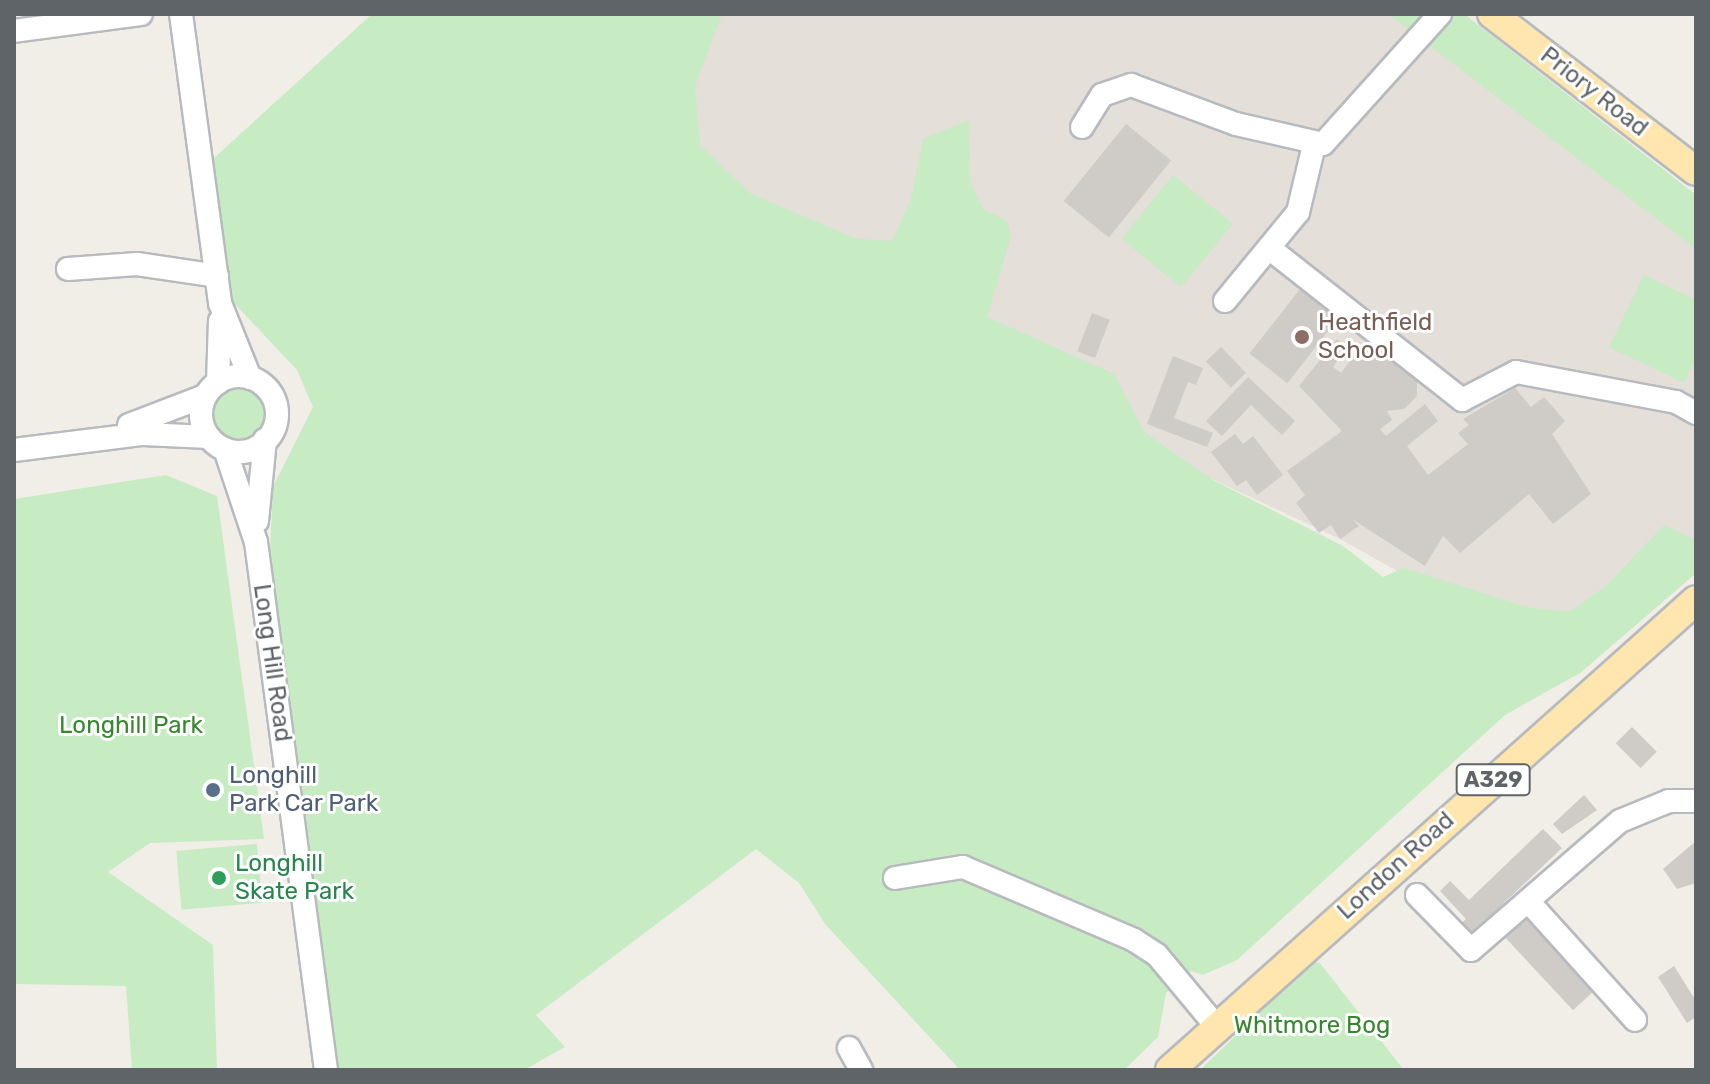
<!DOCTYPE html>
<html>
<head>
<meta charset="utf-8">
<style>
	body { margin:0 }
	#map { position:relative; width:1710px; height:1084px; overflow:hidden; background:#f1eee7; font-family:Rubik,sans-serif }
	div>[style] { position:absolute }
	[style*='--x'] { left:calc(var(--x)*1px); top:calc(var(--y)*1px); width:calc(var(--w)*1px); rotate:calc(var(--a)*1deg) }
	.education>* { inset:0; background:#e4dfd8 }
	.green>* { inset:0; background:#c7ebc2; transform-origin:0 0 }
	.round { border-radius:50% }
	.building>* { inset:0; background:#cfcbc6; transform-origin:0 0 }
	.roads { filter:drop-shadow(2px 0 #b7babe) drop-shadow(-2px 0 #b7babe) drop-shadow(0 2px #b7babe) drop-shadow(0 -2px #b7babe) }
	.minor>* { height:22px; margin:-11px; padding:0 11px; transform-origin:11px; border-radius:11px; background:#fff }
	.minor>.ring { margin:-11px; padding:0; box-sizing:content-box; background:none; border:22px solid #fff; border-radius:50% }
	.major>* { height:28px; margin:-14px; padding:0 14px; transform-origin:14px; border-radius:14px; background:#ffe6ae }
	.dots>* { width:22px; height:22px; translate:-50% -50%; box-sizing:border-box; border:4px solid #fff; border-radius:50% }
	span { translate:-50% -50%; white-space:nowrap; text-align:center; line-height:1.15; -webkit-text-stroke:6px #fff; paint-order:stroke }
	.shield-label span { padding:2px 6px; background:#fff; border:2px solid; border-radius:6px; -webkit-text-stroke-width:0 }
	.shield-label { font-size:22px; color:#5e6468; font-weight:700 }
	.street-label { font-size:24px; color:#5e6468 }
	.education-label { font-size:24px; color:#785e54 }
	.left { translate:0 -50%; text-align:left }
	.park-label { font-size:24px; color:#36872e }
	.service-label { font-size:24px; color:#4e5e75 }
	.leisure-label { font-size:24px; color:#27864d }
	.frame { position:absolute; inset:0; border:16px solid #5e6468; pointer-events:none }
</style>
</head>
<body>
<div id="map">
	<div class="education">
		<div style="clip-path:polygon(372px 14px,1464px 14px,1696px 195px,1696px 573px,1580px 673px,1340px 539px,321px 62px)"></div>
	</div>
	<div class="green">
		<div style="clip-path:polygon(372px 14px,722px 14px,695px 86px,700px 145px,751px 194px,857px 239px,892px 241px,911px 199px,923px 139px,969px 120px,970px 181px,983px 209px,1007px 221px,1011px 237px,987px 317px,1114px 374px,1144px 432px,1213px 480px,1343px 546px,1383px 577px,1404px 568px,1530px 608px,1571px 611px,1607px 585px,1664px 525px,1696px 540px,1696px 573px,1580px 673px,1505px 715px,1237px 960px,1203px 975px,1191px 971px,1178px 983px,1166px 993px,1158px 1037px,1124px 1070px,960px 1070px,826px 925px,799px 883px,756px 849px,536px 1015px,565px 1047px,524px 1070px,338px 1070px,269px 569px,273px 487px,313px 407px,297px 370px,232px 301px,213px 159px)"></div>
		<div style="clip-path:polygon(1388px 14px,1464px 14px,1696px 195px,1696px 249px)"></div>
		<div style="left:1173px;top:175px;width:77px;height:82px;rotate:39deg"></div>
		<div style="clip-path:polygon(1644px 275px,1696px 300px,1696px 357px,1684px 383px,1609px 347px)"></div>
		<div class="round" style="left:207px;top:384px;width:58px;height:58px"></div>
		<div style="clip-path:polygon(166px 475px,217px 496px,264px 839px,150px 843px,108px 872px,213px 945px,217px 1070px,132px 1070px,126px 986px,14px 984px,14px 499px)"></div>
		<div style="left:257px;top:844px;width:59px;height:81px;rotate:85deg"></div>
		<div style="clip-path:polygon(1319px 962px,1404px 1070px,1200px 1070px,1310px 964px)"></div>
	</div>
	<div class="building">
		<div style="left:1126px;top:124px;width:58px;height:99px;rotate:39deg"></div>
		<div style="left:1300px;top:289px;width:48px;height:82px;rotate:38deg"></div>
		<div style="left:1092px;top:313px;width:19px;height:41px;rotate:21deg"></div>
		<div style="clip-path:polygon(1337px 339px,1347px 347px,1333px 367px,1341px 373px,1362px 345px,1378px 344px,1417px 377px,1417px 396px,1404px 409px,1387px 411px,1392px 420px,1380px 429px,1386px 436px,1425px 404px,1438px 421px,1407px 446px,1428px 475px,1468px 444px,1458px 433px,1469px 425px,1463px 419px,1515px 388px,1531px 407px,1544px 397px,1565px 421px,1552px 434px,1591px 494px,1553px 524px,1529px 494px,1460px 553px,1443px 536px,1425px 566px,1352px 519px,1359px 526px,1340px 539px,1331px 525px,1319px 533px,1296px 503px,1305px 495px,1287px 471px,1342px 431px,1299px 386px)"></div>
		<div style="left:1221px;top:347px;width:36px;height:21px;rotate:46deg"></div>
		<div style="clip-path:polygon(1173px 356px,1203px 368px,1196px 385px,1188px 382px,1174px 418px,1213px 433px,1207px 447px,1147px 424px)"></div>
		<div style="clip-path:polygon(1248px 377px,1295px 421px,1282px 435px,1251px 405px,1222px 436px,1206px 421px)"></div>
		<div style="clip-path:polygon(1235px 434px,1243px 444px,1253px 436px,1283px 475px,1257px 495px,1246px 480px,1237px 486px,1211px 452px)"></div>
		<div style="left:1632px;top:727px;width:35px;height:23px;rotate:45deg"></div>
		<div style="clip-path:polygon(1584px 795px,1597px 810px,1562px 834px,1553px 824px)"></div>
		<div style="clip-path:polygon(1543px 829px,1562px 848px,1467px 938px,1457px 927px,1466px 919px,1440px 891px,1450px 881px,1469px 900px)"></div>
		<div style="clip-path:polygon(1696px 841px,1696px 883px,1677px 889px,1663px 869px)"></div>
		<div style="left:1522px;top:913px;width:106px;height:29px;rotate:47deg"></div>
		<div style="clip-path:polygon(1674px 966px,1696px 1001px,1696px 1017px,1687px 1023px,1658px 977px)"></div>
	</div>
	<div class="roads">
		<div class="minor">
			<div style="--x:181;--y:14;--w:292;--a:82.3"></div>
			<div style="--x:220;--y:303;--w:81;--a:68.2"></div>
			<div style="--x:14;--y:31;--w:128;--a:-7.6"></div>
			<div style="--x:1082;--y:127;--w:38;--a:-58"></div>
			<div style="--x:1102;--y:95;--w:31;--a:-19"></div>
			<div style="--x:1131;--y:85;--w:112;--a:20.4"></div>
			<div style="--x:1236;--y:124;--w:89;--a:12.9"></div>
			<div style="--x:1323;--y:144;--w:175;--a:-48"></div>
			<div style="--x:1269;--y:248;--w:246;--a:38.2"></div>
			<div style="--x:1462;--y:400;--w:61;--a:-27.4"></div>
			<div style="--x:1516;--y:372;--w:163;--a:10.6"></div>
			<div style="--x:1676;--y:402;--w:23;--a:29"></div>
			<div style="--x:68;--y:269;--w:69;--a:-4.1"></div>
			<div style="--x:137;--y:264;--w:81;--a:8.5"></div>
			<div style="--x:1225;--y:301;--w:115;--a:-50.6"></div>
			<div style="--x:1298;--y:212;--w:69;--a:-76.6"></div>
			<div class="ring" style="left:201px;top:376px;width:54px;height:54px"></div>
			<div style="--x:218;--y:383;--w:62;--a:-88.2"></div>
			<div style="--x:129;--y:425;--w:81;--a:-20.9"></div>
			<div style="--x:225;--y:449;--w:98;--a:71.6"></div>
			<div style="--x:256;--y:542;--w:533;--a:82.45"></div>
			<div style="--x:14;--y:450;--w:130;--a:-7.1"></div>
			<div style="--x:143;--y:434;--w:66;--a:2.6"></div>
			<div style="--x:257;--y:521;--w:82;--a:-84.4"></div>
			<div style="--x:895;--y:878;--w:69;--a:-9.2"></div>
			<div style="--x:963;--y:867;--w:186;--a:23.1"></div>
			<div style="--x:1134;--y:940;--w:27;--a:33"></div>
			<div style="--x:1157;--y:955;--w:94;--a:50.2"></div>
			<div style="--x:1417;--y:895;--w:77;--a:45.5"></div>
			<div style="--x:1471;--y:950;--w:197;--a:-40.9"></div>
			<div style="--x:1620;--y:821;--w:53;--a:-22.2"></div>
			<div style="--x:1669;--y:801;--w:27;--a:0"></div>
			<div style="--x:1528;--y:901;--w:160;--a:48"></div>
			<div style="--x:849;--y:1048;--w:25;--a:61"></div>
		</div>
		<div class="major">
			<div style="--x:1492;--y:14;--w:257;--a:37.6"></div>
			<div style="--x:1170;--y:1070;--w:705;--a:-41.78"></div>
		</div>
	</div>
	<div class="dots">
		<div style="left:1302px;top:337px;background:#8d6e63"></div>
		<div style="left:213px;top:790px;background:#5c6f8a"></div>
		<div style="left:219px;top:878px;background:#2e9e5b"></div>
	</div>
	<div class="shield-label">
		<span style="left:1493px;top:780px">A329</span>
	</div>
	<div class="street-label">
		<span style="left:1594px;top:92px;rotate:38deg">Priory Road</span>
		<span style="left:272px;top:663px;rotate:82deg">Long Hill Road</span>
		<span style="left:1396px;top:866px;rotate:-42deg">London Road</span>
	</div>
	<div class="education-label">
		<span class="left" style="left:1318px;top:337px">Heathfield<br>School</span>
	</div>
	<div class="park-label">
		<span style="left:131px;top:726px">Longhill Park</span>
		<span style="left:1312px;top:1026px">Whitmore Bog</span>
	</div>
	<div class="service-label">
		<span class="left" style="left:229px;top:790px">Longhill<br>Park Car Park</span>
	</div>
	<div class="leisure-label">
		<span class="left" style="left:235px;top:878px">Longhill<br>Skate Park</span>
	</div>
	<div class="frame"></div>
</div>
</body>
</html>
